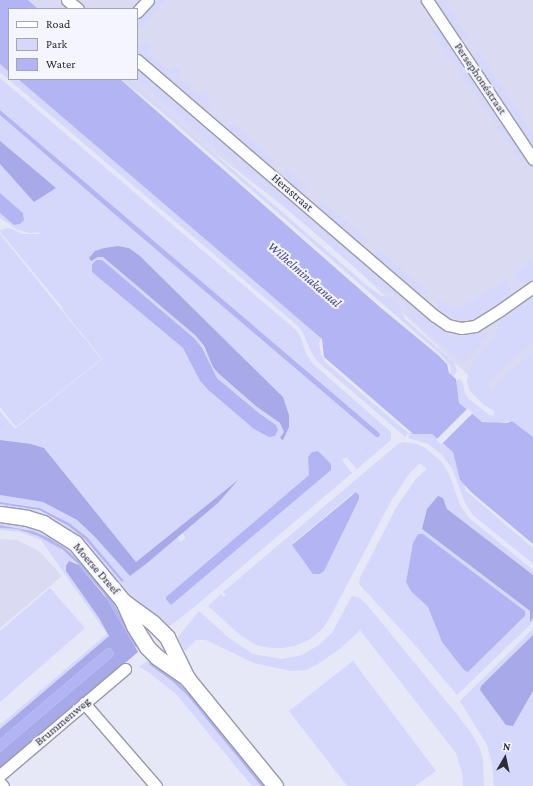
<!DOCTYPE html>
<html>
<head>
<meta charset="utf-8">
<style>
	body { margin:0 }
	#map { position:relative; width:533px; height:786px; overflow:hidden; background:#e6e7f7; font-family:"Crimson Pro",serif }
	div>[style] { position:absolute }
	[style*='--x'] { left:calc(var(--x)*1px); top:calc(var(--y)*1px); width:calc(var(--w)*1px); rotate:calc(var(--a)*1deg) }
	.built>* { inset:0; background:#dadbf3 }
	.green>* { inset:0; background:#d5d7fb; transform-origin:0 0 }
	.forest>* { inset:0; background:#a8a9e8 }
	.water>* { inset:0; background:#b2b4f3 }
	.pier>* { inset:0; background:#e6e7f7; transform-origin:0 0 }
	.roads { filter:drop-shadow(1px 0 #999aa9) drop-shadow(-1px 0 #999aa9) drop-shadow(0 1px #999aa9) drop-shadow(0 -1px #999aa9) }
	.street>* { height:11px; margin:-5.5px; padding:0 5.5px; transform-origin:5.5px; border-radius:5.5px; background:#fff }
	.secondary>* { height:15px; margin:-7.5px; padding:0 7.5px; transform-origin:7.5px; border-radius:7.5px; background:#fff }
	span { translate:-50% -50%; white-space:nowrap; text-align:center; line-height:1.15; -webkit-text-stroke:4px #f4f5ff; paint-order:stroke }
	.street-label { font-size:12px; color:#2c2c32 }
	.water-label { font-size:13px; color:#443f89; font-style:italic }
	.legend { position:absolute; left:8px; top:8px; width:130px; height:72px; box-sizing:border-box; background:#f4f5ff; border:1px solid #a4a5ad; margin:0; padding:5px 7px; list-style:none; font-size:12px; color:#2c2c32 }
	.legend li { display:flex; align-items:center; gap:8px; height:20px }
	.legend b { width:20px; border:1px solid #a4a5ad }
	.north { position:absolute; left:485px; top:738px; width:40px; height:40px; -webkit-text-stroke:3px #f4f5ff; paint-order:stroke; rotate:9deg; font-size:11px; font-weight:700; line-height:16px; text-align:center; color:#2c2c32 }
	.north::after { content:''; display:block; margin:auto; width:14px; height:18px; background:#2c2c32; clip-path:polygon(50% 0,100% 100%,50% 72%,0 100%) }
</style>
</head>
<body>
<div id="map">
	<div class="built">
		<div style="clip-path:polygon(26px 0,533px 0,533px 437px,325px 239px,120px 79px,137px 79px,137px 9px,36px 9px)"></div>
		<div style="clip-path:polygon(0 539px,17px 540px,39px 551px,62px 576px,0 628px)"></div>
	</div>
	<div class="green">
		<div style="clip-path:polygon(155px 0,165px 0,139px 31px,138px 39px,140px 44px,141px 46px,146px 41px,152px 45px,147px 51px,170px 71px,175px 66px,181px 71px,177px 76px,200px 96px,205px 91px,211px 96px,206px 102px,213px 108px,212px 109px,203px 109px,137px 52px,137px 21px)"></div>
		<div style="clip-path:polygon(433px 0,442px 0,470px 40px,460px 39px)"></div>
		<div style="clip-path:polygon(432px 31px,443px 33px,525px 155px,522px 163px)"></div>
		<div style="clip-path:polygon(477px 50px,533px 134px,533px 144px,531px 144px,474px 60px)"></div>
		<div style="clip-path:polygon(0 64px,9px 72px,9px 79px,18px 79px,321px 338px,319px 343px,321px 354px,325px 362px,408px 433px,431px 433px,453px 452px,460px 480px,465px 484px,465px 490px,533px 548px,533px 564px,473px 515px,465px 503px,452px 468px,441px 454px,428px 444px,408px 438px,410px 435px,407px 434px,405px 437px,403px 435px,317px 361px,311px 352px,303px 333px,298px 326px,0 72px)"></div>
		<div style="clip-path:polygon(137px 67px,443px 328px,456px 335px,467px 335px,478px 332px,487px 334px,488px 337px,466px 362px,461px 361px,415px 321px,400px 298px,374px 284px,136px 79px)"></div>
		<div style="clip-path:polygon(evenodd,0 78px,296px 330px,300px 336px,307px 355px,313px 364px,391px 432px,391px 440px,357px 469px,346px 457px,342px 460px,352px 473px,199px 603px,166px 629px,132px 603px,90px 552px,0 509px,0 504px,33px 509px,61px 521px,85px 539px,122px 582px,124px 581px,87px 537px,69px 523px,46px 510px,34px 506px,0 502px,0 495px,43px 502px,77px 520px,95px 537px,130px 576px,146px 564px,177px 537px,180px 542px,186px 538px,182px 533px,218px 503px,234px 483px,136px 562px,44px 448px,0 440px,0 411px,15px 429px,102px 359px,62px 309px,63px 308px,1px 233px,0 230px,10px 228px,22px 234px,40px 234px,39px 232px,30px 233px,18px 230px,0 218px,0 213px,14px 225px,20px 224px,24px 219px,23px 213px,0 193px,0 164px,34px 201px,55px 188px,0 141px,0 115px,377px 438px,376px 430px,0 110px,0 78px,118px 246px,129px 248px,140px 256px,283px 397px,289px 415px,289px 427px,281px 438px,284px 432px,280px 423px,257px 407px,218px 373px,198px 338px,103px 257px,98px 257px,92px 260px,104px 248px,118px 246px,0 78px,96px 260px,144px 295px,194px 338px,203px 351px,215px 376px,278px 430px,275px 436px,254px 429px,207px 390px,200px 381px,183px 348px,92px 272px,92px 266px,96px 260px,0 78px,312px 452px,331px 470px,166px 599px,166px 597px,309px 475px,309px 457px,312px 452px)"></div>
		<div style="clip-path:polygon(124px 79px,128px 79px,370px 288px,380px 295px,391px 298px,398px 304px,405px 319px,454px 362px,457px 371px,453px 377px,449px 373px,451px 372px,450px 365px,439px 353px)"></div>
		<div style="left:232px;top:123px;width:57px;height:8px;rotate:41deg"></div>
		<div style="clip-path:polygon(284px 168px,308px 189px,308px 190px,298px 191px,285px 179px)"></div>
		<div style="clip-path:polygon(320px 199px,370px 242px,359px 243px,320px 209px)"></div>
		<div style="clip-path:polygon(0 234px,101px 359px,16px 427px,0 407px)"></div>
		<div style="clip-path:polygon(375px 247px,430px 294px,419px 294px,376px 257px)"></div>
		<div style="clip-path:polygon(533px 260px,533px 280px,529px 283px,519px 281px,514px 273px)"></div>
		<div style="clip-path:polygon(506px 278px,511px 286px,509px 297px,481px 316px,472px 319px,457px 319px,448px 316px,437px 310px,437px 299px,455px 308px,470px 302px)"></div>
		<div style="clip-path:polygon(533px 293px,533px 343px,502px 368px,486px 386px,492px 392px,508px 373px,533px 353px,533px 437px,512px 421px,499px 423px,480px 421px,459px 403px,456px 381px,460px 379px,462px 381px,465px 393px,469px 399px,489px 415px,494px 416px,494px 411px,484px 405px,469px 390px,467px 381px,471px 365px,496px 336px,500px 317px)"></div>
		<div style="clip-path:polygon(evenodd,403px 442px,417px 444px,425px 448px,441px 461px,449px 474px,460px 505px,468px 517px,533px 570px,533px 575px,447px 509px,443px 498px,422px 529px,530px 611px,530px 621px,533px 618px,533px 622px,457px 695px,415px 645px,359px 584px,360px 578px,397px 506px,416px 479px,427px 469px,420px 463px,409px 474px,391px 501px,328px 621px,322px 629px,309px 640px,294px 646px,283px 648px,272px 648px,256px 645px,240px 635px,208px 606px,221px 594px,224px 597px,226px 595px,223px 592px,398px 444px,403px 442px,353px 493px,334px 547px,324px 571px,320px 574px,293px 543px,353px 493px,403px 442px,418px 534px,423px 534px,525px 611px,525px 616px,521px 621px,468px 672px,442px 642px,428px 607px,406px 582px,413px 543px,418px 534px)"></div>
		<div style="clip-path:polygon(0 521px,37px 528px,66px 543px,117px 601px,143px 648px,138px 652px,135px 647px,137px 646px,129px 632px,97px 582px,80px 562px,65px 548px,43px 535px,27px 529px,0 525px)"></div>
		<div style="clip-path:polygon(0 528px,17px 529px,38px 536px,57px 546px,72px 558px,76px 563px,72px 561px,69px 575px,99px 618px,109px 636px,0 729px,0 725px,107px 634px,41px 540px,20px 532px,0 530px)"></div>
		<div style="clip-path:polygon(50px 588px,85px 628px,0 702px,0 631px)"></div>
		<div style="clip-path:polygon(352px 596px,360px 598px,367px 605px,455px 712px,472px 734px,480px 749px,483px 760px,484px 786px,463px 786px,462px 772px,456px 753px,360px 630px,341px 648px,318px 664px,306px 670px,291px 671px,254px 663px,206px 640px,196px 640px,185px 651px,178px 637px,199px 611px,229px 638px,253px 654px,282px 659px,302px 655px,319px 645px,332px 633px)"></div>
		<div style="clip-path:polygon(533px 629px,533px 635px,481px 686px,480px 690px,513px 726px,533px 691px,533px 786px,494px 786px,492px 764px,487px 745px,460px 701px)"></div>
		<div style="clip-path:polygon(152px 658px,180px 678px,266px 786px,179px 682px,161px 669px,150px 665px,172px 681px,187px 695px,261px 786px,252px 786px,176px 694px,147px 671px,139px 667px)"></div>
		<div style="clip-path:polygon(353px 661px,436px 771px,415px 786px,347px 786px,289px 711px)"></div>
	</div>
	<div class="forest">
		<div style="clip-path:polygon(0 141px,18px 156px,56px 188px,34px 202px,0 164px)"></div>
		<div style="clip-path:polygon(118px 246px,129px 248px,140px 256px,283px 397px,289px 415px,289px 427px,283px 440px,280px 438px,284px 432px,280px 423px,257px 407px,218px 373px,213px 367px,204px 346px,196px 336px,103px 257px,98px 257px,91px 261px,89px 258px,95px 251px,104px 248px)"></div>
		<div style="clip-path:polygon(0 440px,31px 444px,44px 448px,136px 562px,238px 480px,218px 503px,146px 564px,130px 576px,95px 537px,77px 520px,43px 502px,0 495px)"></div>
		<div style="clip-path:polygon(438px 496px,443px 498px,447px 509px,533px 575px,533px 618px,530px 622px,530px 611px,422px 529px,427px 509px)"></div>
		<div style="clip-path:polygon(69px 561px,79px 565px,107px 599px,138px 652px,0 769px,0 752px,112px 657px,114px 653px,110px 648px,106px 649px,0 739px,0 729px,109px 636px,99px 618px,66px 571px,66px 566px)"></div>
		<div style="clip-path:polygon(533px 635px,533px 691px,513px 726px,506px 725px,480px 690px,481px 686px)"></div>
	</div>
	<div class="water">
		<div style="clip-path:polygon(0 0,28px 0,38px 9px,9px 9px,9px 72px,0 64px)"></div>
		<div style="clip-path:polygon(18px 79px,120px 79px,381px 308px,438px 355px,447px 364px,449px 373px,456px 379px,459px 403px,482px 422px,507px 423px,512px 421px,533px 437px,533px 544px,471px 492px,460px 480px,453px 452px,432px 434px,413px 434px,411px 432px,324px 357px,322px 339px)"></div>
		<div style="clip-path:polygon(0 110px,376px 430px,380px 434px,379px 437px,376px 437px,104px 205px,0 115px)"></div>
		<div style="clip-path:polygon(0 193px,23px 213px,24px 220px,20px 224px,14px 225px,0 213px)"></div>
		<div style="clip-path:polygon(96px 260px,102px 260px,194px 338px,202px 348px,217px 378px,260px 414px,276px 425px,278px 430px,275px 436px,269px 437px,254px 429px,208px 390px,200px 381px,183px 348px,92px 272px,92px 265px)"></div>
		<div style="clip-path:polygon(318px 451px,331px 464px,331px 470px,171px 605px,166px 599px,166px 597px,309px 475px,308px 457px,312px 452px)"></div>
		<div style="clip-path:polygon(356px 492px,359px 495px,359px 499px,324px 571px,320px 574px,313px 574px,292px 545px)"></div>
		<div style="clip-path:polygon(0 502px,40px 508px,69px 523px,87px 537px,124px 581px,122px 582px,85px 539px,67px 525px,39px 510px,0 504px)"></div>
		<div style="clip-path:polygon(0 525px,33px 531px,49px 538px,65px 548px,80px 562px,110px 597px,137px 646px,135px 647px,104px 594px,79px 565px,63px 550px,38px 536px,17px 529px,0 528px)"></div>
		<div style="clip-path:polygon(418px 534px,423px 534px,525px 611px,525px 616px,468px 672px,464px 670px,442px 642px,428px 607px,411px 591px,406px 582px,413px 543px)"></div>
		<div style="clip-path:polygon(110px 648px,114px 653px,112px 657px,0 752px,0 739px,106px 649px)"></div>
		<div style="clip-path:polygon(151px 662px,174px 678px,190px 695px,266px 786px,261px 786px,187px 695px,172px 681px,150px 665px,149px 663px)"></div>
	</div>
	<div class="pier">
		<div style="left:468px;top:408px;width:7px;height:45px;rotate:45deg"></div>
	</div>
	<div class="roads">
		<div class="street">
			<div style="--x:67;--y:0;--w:14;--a:39"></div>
			<div style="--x:427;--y:0;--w:191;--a:56.3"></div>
			<div style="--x:137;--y:12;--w:16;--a:-47"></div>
			<div style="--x:137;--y:60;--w:393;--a:40.7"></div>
			<div style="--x:435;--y:316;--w:16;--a:35"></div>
			<div style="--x:448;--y:325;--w:13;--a:13"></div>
			<div style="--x:461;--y:328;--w:14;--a:-8"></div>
			<div style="--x:475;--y:326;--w:28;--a:-32"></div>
			<div style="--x:499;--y:311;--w:42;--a:-35.2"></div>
			<div style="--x:84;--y:703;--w:110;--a:49.1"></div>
			<div style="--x:0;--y:775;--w:164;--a:-40.3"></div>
			<div style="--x:0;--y:783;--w:4;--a:45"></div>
		</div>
		<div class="secondary">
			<div style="--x:0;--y:514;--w:27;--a:8"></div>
			<div style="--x:27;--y:518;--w:17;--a:17"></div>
			<div style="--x:43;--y:523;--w:38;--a:32"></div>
			<div style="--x:75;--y:543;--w:75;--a:50.4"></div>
			<div style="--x:123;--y:601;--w:27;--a:66"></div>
			<div style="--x:134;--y:626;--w:25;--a:58"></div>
			<div style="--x:147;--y:647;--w:14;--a:45"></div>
			<div style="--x:157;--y:657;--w:37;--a:35"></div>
			<div style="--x:123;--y:601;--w:37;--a:36"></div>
			<div style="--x:153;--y:623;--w:20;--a:45"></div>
			<div style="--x:167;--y:637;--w:46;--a:64"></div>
			<div style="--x:187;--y:678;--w:139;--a:50.8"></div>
		</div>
	</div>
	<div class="street-label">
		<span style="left:480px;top:79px;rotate:56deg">Persephonéstraat</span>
		<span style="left:292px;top:193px;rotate:41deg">Herastraat</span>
		<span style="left:96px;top:569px;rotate:49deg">Moerse Dreef</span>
		<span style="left:63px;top:722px;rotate:-40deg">Brummenweg</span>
	</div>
	<div class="water-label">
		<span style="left:304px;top:275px;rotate:41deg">Wilhelminakanaal</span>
	</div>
	<ul class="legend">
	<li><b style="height:5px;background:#fff"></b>Road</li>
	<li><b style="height:11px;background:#d5d7fb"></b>Park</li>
	<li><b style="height:11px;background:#b2b4f3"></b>Water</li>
	</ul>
	<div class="north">N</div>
</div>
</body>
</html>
